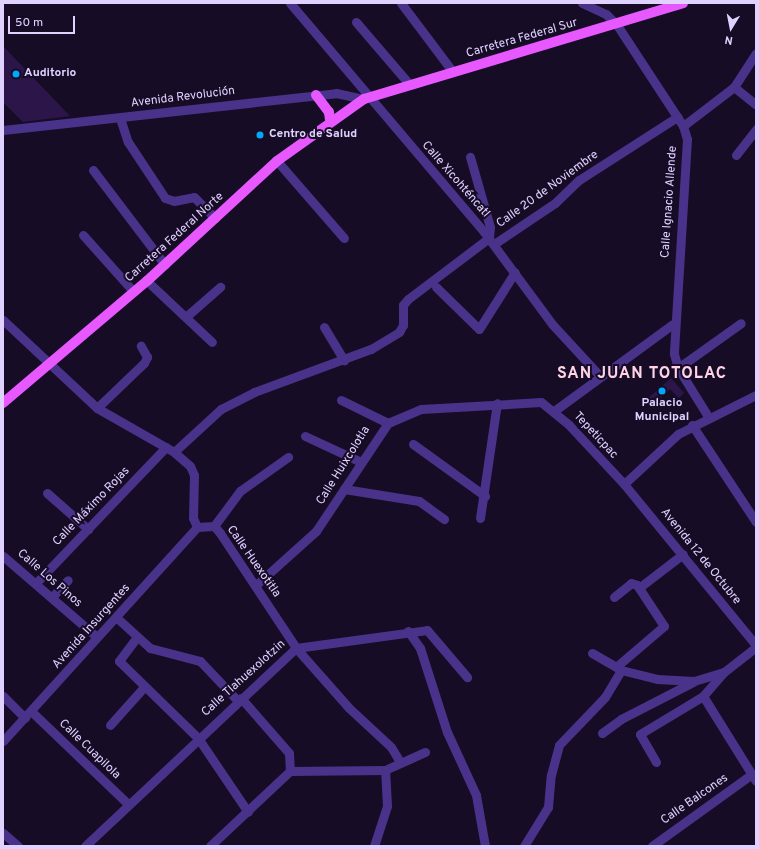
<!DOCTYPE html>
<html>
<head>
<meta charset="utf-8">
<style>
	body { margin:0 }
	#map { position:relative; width:759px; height:849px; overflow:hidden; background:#160c26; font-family:Overpass,sans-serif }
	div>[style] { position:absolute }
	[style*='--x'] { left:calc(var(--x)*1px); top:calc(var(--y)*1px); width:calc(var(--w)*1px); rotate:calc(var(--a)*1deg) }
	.building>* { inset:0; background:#2c1649 }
	.minor>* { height:9px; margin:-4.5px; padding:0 4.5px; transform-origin:4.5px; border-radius:4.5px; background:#49328a }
	.primary>* { height:10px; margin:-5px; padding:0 5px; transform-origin:5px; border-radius:5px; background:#e758ff }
	.dots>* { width:11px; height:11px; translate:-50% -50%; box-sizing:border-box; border:2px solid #160c26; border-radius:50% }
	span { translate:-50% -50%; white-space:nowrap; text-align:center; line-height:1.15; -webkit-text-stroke:4px #160c26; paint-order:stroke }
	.street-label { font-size:12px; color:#e1d1ff }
	.poi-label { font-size:12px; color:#e1d1ff; font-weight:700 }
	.left { translate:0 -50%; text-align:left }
	.district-label { font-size:16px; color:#ffd3e5; font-weight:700; letter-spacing:1px }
	.frame { position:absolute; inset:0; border:4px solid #e1d1ff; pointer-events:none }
	.north { position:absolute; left:711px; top:8px; width:40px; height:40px; -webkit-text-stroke:3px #160c26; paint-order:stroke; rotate:190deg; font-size:11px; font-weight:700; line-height:16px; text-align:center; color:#e1d1ff }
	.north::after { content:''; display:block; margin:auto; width:14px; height:18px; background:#e1d1ff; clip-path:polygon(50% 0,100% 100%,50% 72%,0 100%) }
	.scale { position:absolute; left:8px; top:16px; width:67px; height:18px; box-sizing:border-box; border:2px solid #e1d1ff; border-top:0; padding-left:5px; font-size:12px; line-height:14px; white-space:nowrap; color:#e1d1ff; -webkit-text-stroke:3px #160c26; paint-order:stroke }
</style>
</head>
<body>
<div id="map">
	<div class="building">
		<div style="clip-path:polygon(3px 46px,70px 116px,23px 122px,3px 102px)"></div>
		<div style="clip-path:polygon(671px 378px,684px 393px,679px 398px,670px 389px,653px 405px,647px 399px)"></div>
	</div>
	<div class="minor">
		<div style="--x:290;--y:3;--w:300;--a:49.7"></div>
		<div style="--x:484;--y:232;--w:114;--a:53.5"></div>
		<div style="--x:552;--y:324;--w:69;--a:47.3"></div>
		<div style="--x:401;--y:3;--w:86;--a:53"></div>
		<div style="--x:582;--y:3;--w:26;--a:25"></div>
		<div style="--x:606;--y:14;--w:16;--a:45"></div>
		<div style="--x:617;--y:25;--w:121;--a:56.8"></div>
		<div style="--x:683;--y:126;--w:14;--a:73"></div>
		<div style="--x:687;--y:139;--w:215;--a:93.5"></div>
		<div style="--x:674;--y:354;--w:15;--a:74"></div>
		<div style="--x:678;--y:368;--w:59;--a:58.2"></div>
		<div style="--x:356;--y:22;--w:83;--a:49.4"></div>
		<div style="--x:734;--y:87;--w:28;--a:39"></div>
		<div style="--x:120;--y:118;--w:25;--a:72"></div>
		<div style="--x:128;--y:142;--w:67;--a:56.5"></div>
		<div style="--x:165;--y:198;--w:9;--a:18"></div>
		<div style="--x:174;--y:201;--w:20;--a:-11"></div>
		<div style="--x:194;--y:197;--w:30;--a:45"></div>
		<div style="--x:683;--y:126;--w:64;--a:-37.4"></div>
		<div style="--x:734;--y:87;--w:40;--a:-57.1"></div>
		<div style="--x:3;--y:130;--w:335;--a:-6.3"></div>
		<div style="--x:336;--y:93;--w:29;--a:12"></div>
		<div style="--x:736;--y:155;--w:33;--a:-52"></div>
		<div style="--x:277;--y:161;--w:102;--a:49"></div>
		<div style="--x:93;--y:170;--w:119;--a:52.8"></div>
		<div style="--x:83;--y:235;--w:76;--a:48.2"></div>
		<div style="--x:494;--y:244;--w:73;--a:-33.9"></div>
		<div style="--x:555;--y:203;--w:33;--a:-44"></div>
		<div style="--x:579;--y:180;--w:117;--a:-32.7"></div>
		<div style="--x:147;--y:281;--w:89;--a:43.2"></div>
		<div style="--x:436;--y:287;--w:60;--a:44.3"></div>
		<div style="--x:479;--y:329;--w:67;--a:-57.7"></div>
		<div style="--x:188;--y:315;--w:43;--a:-41.2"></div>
		<div style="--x:3;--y:320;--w:129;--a:43.1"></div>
		<div style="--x:97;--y:408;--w:89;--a:29.7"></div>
		<div style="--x:174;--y:452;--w:21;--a:41"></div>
		<div style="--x:190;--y:466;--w:10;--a:66"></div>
		<div style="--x:194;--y:475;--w:43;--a:91.3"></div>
		<div style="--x:193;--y:518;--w:10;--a:66"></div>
		<div style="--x:324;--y:327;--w:39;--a:59"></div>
		<div style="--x:678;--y:368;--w:77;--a:-35.5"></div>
		<div style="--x:341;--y:400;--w:52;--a:26.1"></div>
		<div style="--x:97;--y:408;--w:65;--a:-43.8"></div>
		<div style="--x:144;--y:363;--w:7;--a:-63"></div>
		<div style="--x:147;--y:357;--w:13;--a:-119"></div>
		<div style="--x:554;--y:411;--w:147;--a:-36.2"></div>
		<div style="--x:692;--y:425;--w:116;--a:56.6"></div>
		<div style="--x:305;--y:436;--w:62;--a:24.9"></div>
		<div style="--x:413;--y:444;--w:89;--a:35.8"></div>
		<div style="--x:174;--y:452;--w:64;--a:-42.5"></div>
		<div style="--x:221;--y:409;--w:37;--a:-27"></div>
		<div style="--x:254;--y:392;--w:125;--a:-20.2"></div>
		<div style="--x:371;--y:349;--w:33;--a:-31"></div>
		<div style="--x:399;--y:332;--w:8;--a:-60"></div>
		<div style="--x:403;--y:325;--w:20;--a:-90"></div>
		<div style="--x:403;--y:305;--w:8;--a:-50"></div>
		<div style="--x:408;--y:299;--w:101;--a:-37"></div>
		<div style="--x:489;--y:238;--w:11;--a:-85"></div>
		<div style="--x:490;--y:227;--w:73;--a:-105.9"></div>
		<div style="--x:624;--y:484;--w:74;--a:-42.8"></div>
		<div style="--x:678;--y:434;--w:87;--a:-26.6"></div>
		<div style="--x:344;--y:489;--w:76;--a:9.1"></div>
		<div style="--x:419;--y:501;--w:31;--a:36"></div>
		<div style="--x:47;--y:493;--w:55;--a:41.3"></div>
		<div style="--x:480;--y:518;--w:116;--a:-81.6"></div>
		<div style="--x:214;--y:526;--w:44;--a:-53.4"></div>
		<div style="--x:240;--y:491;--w:59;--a:-35.3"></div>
		<div style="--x:197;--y:527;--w:17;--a:-3"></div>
		<div style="--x:214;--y:526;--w:9;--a:49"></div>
		<div style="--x:220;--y:533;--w:138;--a:56.5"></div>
		<div style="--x:296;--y:648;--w:80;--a:48.5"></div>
		<div style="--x:349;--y:708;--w:57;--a:42.9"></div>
		<div style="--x:391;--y:747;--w:17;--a:59"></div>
		<div style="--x:3;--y:556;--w:124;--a:40.8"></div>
		<div style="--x:36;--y:583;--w:188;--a:-46.3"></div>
		<div style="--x:256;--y:585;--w:81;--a:-42"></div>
		<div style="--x:316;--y:531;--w:130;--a:-56.3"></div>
		<div style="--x:388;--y:423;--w:36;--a:-23"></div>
		<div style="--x:421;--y:409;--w:120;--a:-3.3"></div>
		<div style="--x:541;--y:402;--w:36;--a:39"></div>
		<div style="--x:569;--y:425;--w:81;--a:47"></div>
		<div style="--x:624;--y:484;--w:208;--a:50.7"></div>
		<div style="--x:640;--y:587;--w:54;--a:-37.5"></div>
		<div style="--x:52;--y:597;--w:23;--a:-47"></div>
		<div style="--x:614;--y:597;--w:22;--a:-39"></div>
		<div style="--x:631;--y:583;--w:6;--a:18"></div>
		<div style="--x:637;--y:585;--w:49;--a:56.6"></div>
		<div style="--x:664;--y:626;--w:63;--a:139.5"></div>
		<div style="--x:117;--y:618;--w:45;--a:42.3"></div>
		<div style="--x:150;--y:648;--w:52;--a:14.6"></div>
		<div style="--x:200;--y:661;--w:55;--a:46.5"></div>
		<div style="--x:408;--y:631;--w:21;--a:55"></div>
		<div style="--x:420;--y:648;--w:88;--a:72.2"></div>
		<div style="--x:447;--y:732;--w:69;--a:65.3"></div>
		<div style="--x:476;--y:795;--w:52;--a:80"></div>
		<div style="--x:137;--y:637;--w:30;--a:127"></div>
		<div style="--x:119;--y:661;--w:110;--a:44.3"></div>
		<div style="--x:198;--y:738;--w:89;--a:56"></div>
		<div style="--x:592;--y:653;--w:34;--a:30"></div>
		<div style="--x:621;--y:670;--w:37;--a:14"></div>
		<div style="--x:657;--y:679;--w:37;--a:3"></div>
		<div style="--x:694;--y:681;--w:31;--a:-17"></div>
		<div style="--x:724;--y:672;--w:41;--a:-38"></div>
		<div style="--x:3;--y:696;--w:31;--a:45"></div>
		<div style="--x:703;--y:696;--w:100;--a:58.1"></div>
		<div style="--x:241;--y:698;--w:73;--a:48.9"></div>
		<div style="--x:289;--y:753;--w:18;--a:87"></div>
		<div style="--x:32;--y:712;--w:133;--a:43.8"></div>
		<div style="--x:110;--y:725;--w:52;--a:-48.1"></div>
		<div style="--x:602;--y:733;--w:24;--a:-36"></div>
		<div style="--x:621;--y:719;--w:81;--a:-27.2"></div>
		<div style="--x:3;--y:741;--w:289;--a:-47.8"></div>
		<div style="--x:656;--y:762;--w:32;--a:-120"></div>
		<div style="--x:640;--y:734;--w:74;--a:-31.1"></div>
		<div style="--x:703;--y:696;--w:32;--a:-49"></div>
		<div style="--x:3;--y:833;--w:20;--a:41"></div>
		<div style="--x:85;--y:846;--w:289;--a:-43.2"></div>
		<div style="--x:296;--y:648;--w:132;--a:-7.8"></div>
		<div style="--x:427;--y:630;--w:62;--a:49.6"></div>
		<div style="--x:210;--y:846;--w:110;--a:-43.2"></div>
		<div style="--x:290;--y:771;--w:95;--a:-0.6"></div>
		<div style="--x:385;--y:770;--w:44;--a:-24.2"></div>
		<div style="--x:374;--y:846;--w:42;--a:-72"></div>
		<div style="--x:387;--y:806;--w:36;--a:-93"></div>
		<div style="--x:524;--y:846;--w:46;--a:-58.4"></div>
		<div style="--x:548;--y:807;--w:32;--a:-85"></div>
		<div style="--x:551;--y:775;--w:31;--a:-75"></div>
		<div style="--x:559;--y:745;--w:66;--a:-46.2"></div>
		<div style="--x:605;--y:697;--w:31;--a:-59"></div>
		<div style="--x:652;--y:846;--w:123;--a:-35.8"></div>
	</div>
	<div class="primary">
		<div style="--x:316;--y:95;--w:21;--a:53"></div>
		<div style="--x:329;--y:112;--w:8;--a:83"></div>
		<div style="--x:3;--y:403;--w:189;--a:-40.3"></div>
		<div style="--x:147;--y:281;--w:177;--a:-42.7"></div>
		<div style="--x:277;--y:161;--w:107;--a:-35.5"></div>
		<div style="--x:364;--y:99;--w:333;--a:-16.7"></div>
	</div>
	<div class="dots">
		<div style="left:16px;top:74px;background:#00a9fc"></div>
		<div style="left:260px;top:135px;background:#00a9fc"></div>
		<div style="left:662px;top:391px;background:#00a9fc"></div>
	</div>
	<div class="street-label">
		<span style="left:522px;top:39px;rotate:-16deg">Carretera Federal Sur</span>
		<span style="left:183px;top:98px;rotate:-7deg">Avenida Revolución</span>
		<span style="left:455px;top:180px;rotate:49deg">Calle Xicohténcatl</span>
		<span style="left:548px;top:190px;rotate:-36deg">Calle 20 de Noviembre</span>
		<span style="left:670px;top:202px;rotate:-86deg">Calle Ignacio Allende</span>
		<span style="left:175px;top:238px;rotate:-42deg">Carretera Federal Norte</span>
		<span style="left:595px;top:436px;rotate:47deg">Tepeticpac</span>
		<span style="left:344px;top:466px;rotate:-58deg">Calle Huixcolotla</span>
		<span style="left:92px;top:507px;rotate:-46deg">Calle Máximo Rojas</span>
		<span style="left:700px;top:557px;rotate:51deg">Avenida 12 de Octubre</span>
		<span style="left:253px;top:562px;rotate:55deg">Calle Huexotitla</span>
		<span style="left:49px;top:579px;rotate:41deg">Calle Los Pinos</span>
		<span style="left:92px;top:627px;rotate:-48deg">Avenida Insurgentes</span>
		<span style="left:244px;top:679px;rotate:-42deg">Calle Tlahuexolotzin</span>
		<span style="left:89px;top:750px;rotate:44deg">Calle Cuapilola</span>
		<span style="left:695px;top:800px;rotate:-35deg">Calle Balcones</span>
	</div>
	<div class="poi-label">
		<span class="left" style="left:24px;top:74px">Auditorio</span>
		<span class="left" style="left:269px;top:135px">Centro de Salud</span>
		<span style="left:662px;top:411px">Palacio<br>Municipal</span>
	</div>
	<div class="district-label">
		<span style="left:642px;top:374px">SAN JUAN TOTOLAC</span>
	</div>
	<div class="frame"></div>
	<div class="north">N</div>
	<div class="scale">50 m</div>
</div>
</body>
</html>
